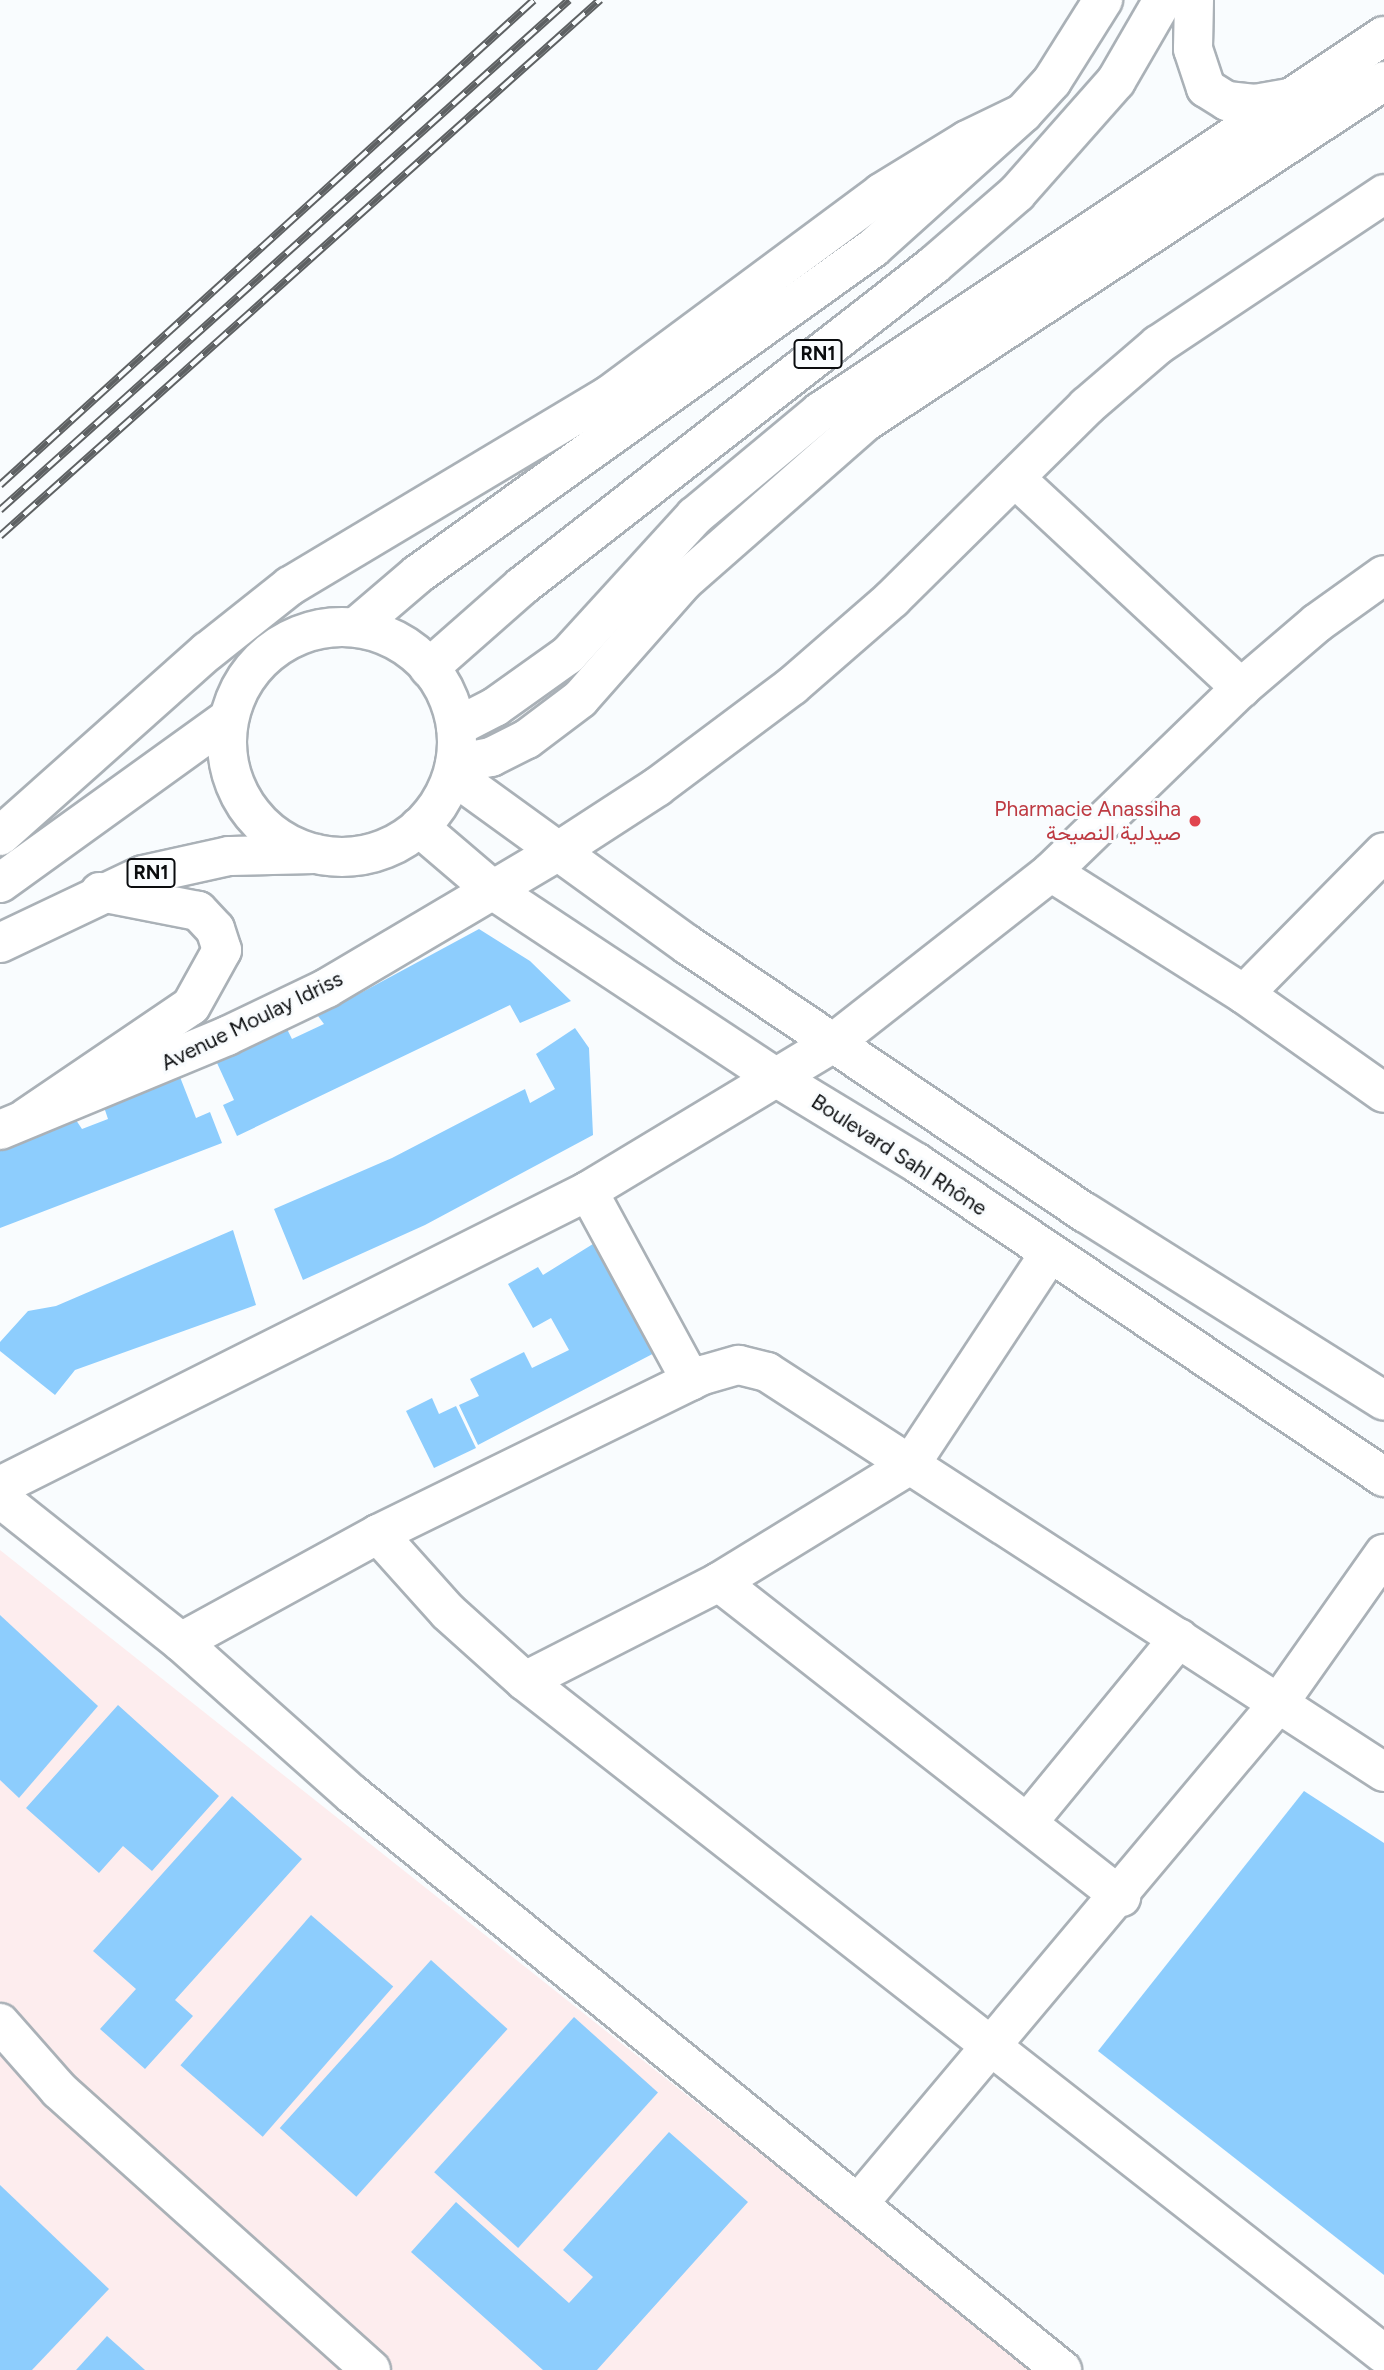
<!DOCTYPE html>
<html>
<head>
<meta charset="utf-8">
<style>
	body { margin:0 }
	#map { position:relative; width:1384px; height:2370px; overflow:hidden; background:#f9fcfe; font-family:Figtree,Vazirmatn,sans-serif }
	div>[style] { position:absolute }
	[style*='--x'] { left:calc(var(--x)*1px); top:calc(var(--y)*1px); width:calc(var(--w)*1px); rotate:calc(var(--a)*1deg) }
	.industrial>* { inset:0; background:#fdedee }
	.building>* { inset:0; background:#8dcdfd; transform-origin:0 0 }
	.roads { filter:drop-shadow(2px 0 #aab1b7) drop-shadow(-2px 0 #aab1b7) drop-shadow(0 2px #aab1b7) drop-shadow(0 -2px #aab1b7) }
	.street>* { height:38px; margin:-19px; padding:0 19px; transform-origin:19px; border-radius:19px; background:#fff }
	.secondary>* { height:38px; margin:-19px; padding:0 19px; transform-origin:19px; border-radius:19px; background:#fff }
	.primary>* { height:38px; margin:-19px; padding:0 19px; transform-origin:19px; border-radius:19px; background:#fff }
	.highway>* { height:38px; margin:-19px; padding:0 19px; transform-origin:19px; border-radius:19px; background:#fff }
	.highway>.ring { margin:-19px; padding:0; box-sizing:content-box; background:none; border:38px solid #fff; border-radius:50% }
	.rail>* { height:8px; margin-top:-4px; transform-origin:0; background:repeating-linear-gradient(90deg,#f9fcfe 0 16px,#5e6163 0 32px); box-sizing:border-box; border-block:2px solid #5e6163 }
	.dots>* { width:19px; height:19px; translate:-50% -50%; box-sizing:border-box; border:4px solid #f9fcfe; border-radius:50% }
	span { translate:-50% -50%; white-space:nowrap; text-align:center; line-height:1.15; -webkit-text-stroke:6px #f9fcfe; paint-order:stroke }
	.shield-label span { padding:2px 5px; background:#f9fcfe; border:2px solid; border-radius:5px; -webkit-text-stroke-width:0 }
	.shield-label { font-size:19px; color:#0a0c0e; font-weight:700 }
	.health-label { font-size:21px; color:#be3a42 }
	.right { translate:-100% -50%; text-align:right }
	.street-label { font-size:21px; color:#0a0c0e }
</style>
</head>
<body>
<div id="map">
	<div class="industrial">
		<div style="clip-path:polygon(0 1550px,1033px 2370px,0 2370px)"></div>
	</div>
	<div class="building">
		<div style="clip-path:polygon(479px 929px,530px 961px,571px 1001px,520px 1023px,510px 1005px,237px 1136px,223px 1105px,234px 1100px,217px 1063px,287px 1029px,292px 1039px,324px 1024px,318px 1016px)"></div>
		<div style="clip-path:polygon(575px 1028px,589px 1048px,593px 1135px,425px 1225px,303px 1280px,274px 1209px,392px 1158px,525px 1089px,530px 1103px,555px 1089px,536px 1054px)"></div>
		<div style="clip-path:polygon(180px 1077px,196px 1118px,210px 1112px,222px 1143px,0 1228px,0 1149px,76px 1120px,82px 1129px,108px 1119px,104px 1107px)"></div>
		<div style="clip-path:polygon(233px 1230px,256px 1305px,75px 1370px,55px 1395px,0 1351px,0 1342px,28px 1311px,56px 1306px)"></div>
		<div style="clip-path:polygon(601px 1239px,664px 1348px,478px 1445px,459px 1405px,479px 1396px,470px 1379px,524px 1352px,532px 1368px,569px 1350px,551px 1318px,533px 1328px,508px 1284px,538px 1267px,543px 1275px)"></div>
		<div style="clip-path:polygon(432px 1398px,439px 1414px,456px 1406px,476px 1448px,434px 1468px,406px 1411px)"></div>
		<div style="clip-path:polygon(0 1615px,98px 1706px,19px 1798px,0 1780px)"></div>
		<div style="clip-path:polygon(118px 1705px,219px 1796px,152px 1871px,123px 1846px,99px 1873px,26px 1808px)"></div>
		<div style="clip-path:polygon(1304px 1791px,1384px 1843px,1384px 2275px,1098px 2051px)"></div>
		<div style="clip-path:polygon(232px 1796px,302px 1859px,175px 2000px,193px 2016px,145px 2069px,100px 2029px,136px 1989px,93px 1951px)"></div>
		<div style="left:311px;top:1915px;width:109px;height:199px;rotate:41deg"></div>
		<div style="left:431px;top:1960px;width:103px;height:226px;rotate:42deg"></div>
		<div style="left:574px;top:2017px;width:113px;height:209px;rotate:42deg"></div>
		<div style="clip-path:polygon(669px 2132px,748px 2202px,597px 2370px,543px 2370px,411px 2252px,456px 2202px,569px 2303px,593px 2277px,563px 2250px)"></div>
		<div style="clip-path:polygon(0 2185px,109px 2289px,32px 2370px,0 2370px)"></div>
		<div style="clip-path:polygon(107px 2336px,145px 2370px,76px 2370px)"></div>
	</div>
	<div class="roads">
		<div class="street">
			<div style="--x:1015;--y:478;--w:309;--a:42.9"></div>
			<div style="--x:560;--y:850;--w:116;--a:-33"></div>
			<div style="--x:657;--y:787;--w:169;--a:-36.8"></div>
			<div style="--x:792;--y:686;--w:133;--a:-41"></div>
			<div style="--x:892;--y:599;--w:274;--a:-44.7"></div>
			<div style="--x:1087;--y:406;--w:94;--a:-40.7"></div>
			<div style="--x:1158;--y:345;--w:272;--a:-33.7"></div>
			<div style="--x:1051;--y:872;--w:228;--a:32.3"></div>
			<div style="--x:1244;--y:994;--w:171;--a:35.3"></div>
			<div style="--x:1244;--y:994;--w:199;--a:-45.4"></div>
			<div style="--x:588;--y:1191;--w:216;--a:61.5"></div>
			<div style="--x:0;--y:1486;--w:658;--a:-26.64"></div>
			<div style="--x:588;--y:1191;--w:286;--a:-31.1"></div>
			<div style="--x:833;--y:1043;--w:277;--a:-38.1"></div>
			<div style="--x:1051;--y:872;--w:264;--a:-44.1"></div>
			<div style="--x:1241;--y:688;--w:100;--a:-40.5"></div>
			<div style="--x:1317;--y:623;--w:82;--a:-35.6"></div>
			<div style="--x:0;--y:1498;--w:231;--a:38.5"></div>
			<div style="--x:181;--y:1642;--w:230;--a:41.7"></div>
			<div style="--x:353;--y:1795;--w:913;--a:39.04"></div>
			<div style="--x:378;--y:1534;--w:105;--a:48.1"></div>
			<div style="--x:448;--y:1612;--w:103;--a:41.9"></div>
			<div style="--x:525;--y:1681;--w:1091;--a:38.08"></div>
			<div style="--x:719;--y:1582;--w:511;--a:38.08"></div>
			<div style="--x:181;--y:1642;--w:225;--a:-28.7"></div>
			<div style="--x:378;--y:1534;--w:362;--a:-26.1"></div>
			<div style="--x:703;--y:1375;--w:37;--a:-16"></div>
			<div style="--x:739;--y:1365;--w:29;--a:14"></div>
			<div style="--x:767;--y:1372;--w:735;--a:32.96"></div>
			<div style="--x:525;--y:1681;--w:218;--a:-27"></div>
			<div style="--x:719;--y:1582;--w:224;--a:-31.5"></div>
			<div style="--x:910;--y:1465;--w:253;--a:-56.6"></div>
			<div style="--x:1028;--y:1822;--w:238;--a:-50.6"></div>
			<div style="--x:0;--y:2023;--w:89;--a:48.6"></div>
			<div style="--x:59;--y:2090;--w:419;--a:41.9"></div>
			<div style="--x:858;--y:2204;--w:653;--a:-49.97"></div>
			<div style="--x:1278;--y:1704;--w:184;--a:-54.8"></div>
		</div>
		<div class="secondary">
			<div style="--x:453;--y:775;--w:290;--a:35.9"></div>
			<div style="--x:688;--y:945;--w:480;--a:34"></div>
			<div style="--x:1086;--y:1213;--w:352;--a:32.2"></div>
			<div style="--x:419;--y:827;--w:99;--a:40.5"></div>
			<div style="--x:494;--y:891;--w:339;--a:33.5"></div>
			<div style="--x:777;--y:1078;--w:164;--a:31.3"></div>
			<div style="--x:917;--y:1163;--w:563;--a:33.92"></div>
			<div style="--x:0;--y:1130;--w:246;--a:-22.5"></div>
			<div style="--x:227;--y:1036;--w:111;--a:-25.6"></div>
			<div style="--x:327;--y:988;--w:271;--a:-30.6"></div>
		</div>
		<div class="primary">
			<div style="--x:456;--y:727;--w:44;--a:-27.1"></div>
			<div style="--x:495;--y:707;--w:90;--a:-35.5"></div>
			<div style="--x:568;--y:655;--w:188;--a:-47.6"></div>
			<div style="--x:695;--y:516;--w:163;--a:-39.8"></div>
			<div style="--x:820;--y:412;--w:678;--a:-33.69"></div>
			<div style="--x:455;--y:764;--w:37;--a:-11"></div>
			<div style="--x:491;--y:757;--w:40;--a:-26.6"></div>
			<div style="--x:527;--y:739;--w:66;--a:-37"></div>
			<div style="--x:580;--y:699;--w:156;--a:-48.6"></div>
			<div style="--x:683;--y:582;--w:242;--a:-41.3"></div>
			<div style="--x:865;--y:422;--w:621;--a:-33.31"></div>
			<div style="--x:0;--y:883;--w:282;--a:-35.8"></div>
			<div style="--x:0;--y:943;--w:158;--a:-25.4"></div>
			<div style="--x:143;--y:875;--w:88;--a:-12.5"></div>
			<div style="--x:229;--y:856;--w:87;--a:-1.3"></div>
			<div style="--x:26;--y:1118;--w:199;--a:-34.2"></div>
			<div style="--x:191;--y:1006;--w:64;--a:-61"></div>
			<div style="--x:222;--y:950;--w:22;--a:-108"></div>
			<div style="--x:215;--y:929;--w:25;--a:-133"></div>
			<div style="--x:198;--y:911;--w:100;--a:-169"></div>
		</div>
		<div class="highway">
			<div style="--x:1194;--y:0;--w:49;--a:91.2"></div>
			<div style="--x:1193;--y:49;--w:41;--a:71.6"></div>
			<div style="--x:1206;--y:88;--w:25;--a:32"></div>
			<div style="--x:1227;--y:101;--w:28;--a:6"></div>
			<div style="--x:1255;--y:104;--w:39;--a:-10"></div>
			<div style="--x:356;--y:627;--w:82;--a:-40.5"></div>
			<div style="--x:418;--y:574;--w:560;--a:-35.62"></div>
			<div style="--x:873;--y:248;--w:202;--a:-42"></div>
			<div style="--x:1023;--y:113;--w:43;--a:-47.8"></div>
			<div style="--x:1052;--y:81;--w:96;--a:-57.8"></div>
			<div class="ring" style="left:227px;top:627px;width:192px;height:192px"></div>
			<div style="--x:429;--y:668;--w:124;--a:-41.4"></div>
			<div style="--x:522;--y:586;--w:522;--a:-37.92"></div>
			<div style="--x:934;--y:265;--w:110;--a:-40.9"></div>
			<div style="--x:1017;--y:193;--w:149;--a:-48.5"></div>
			<div style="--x:1116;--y:81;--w:94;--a:-59.9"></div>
			<div style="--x:0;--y:836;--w:278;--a:-41.7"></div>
			<div style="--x:208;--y:651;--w:105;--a:-38.4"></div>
			<div style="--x:290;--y:586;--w:370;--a:-30.9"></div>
			<div style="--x:608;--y:396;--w:340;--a:-36.6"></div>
			<div style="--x:881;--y:193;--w:101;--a:-31.6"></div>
			<div style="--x:967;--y:140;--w:62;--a:-25.7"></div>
		</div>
	</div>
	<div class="rail">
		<div style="--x:0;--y:485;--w:721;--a:-42.25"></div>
		<div style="--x:0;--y:510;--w:764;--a:-41.87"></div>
		<div style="--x:0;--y:536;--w:805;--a:-41.78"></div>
	</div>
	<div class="dots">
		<div style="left:1195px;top:821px;background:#e0444e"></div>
	</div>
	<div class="shield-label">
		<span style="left:818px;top:354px">RN1</span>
		<span style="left:151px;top:873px">RN1</span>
	</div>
	<div class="health-label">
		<span class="right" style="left:1181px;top:821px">Pharmacie Anassiha<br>صيدلية النصيحة</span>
	</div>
	<div class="street-label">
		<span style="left:252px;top:1021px;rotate:-26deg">Avenue Moulay Idriss</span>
		<span style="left:899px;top:1155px;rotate:33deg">Boulevard Sahl Rhône</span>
	</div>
</div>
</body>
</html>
